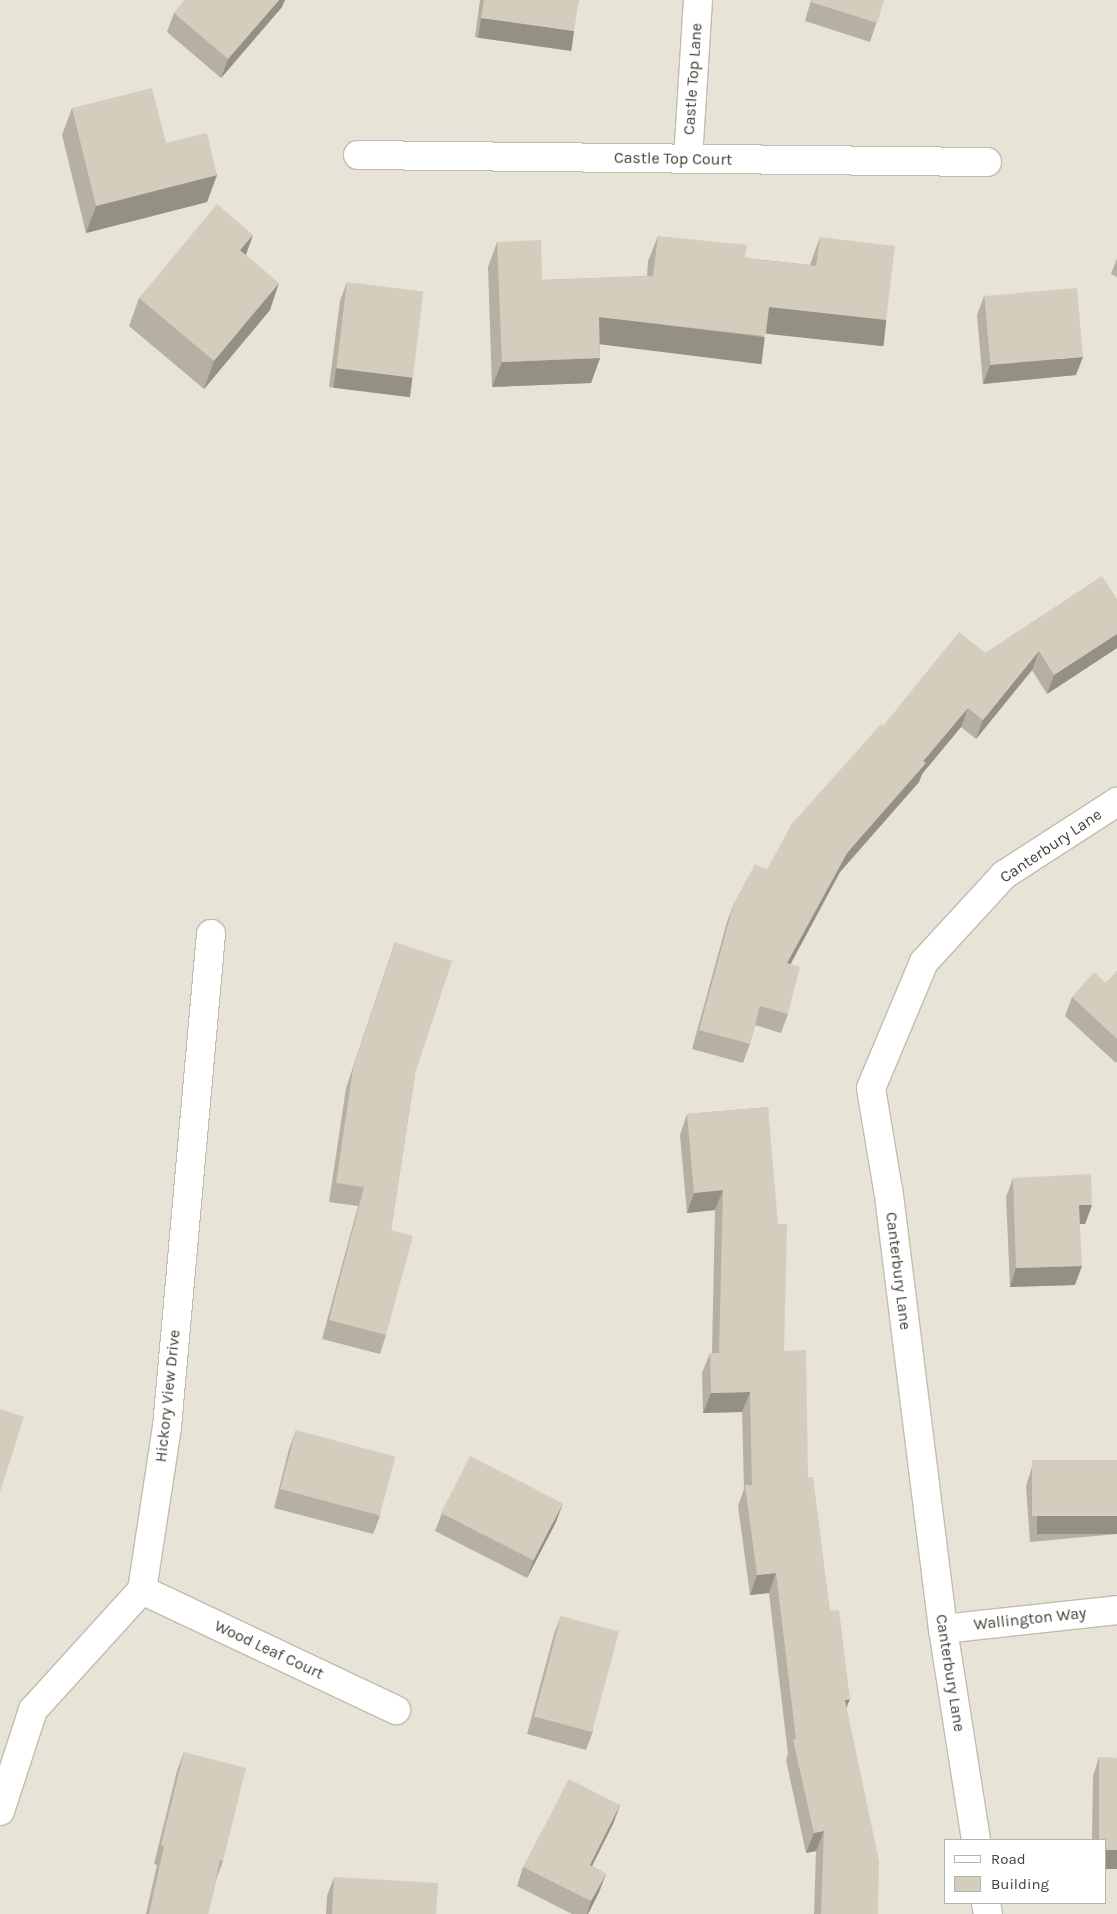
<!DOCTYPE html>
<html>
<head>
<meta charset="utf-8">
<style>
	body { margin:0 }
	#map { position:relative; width:1117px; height:1914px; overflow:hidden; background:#f3f0e7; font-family:Karla,sans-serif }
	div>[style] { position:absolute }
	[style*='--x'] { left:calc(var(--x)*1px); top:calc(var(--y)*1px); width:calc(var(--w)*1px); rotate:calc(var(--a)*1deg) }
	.residential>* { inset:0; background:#e7e3d6 }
	.roads { filter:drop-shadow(1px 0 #c1bcad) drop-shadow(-1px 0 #c1bcad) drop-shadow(0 1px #c1bcad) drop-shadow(0 -1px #c1bcad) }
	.minor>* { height:28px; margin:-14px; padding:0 14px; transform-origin:14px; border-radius:14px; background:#fff }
	.wall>* { inset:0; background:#b6b0a3 }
	.shaded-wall>* { inset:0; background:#949084; transform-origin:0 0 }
	.building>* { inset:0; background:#d4cdbd; transform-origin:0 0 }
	span { translate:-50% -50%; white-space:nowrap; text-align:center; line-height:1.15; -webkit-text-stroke:4px #fff; paint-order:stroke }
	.street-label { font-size:16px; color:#464136 }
	.legend { position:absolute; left:944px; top:1839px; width:162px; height:65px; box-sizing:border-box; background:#fff; border:1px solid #b5b3af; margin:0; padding:6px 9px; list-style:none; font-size:15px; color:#464136 }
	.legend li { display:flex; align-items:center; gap:10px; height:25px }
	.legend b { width:25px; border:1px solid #b5b3af }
</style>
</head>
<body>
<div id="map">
	<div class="residential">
		<div style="clip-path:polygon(evenodd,0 0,1117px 0,1117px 1914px,0 1914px,0 0,946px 1840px,1106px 1840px,1106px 1903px,946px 1903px,946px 1840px)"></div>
	</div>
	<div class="roads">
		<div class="minor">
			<div style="--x:358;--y:155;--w:629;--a:0.64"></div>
			<div style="--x:688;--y:159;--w:159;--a:-86.4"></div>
			<div style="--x:142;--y:1590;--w:281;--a:25.3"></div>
			<div style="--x:943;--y:1629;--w:175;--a:-6.2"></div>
			<div style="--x:0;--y:1811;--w:106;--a:-71.9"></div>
			<div style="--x:33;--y:1710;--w:162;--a:-47.8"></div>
			<div style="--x:142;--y:1590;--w:165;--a:-81.3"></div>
			<div style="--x:167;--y:1427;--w:495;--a:-84.9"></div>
			<div style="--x:976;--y:1840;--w:214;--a:-98.9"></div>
			<div style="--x:943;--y:1629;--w:442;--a:-97.1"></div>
			<div style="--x:888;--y:1190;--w:103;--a:-99.5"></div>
			<div style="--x:871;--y:1088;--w:137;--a:-67.2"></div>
			<div style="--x:924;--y:962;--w:118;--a:-47.4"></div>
			<div style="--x:1004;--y:875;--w:135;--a:-32.9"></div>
			<div style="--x:986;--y:1903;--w:11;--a:80"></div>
		</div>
	</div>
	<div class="wall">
		<div style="clip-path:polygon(480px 0,579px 0,567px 50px,475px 37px)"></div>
		<div style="clip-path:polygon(811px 0,884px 0,870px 42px,805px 21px)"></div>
		<div style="clip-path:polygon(282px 7px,221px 78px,167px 32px,174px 13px)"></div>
		<div style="clip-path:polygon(72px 108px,166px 143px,217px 175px,207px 202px,86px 233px,62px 135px)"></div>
		<div style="clip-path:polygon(253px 235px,246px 255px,270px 310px,204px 389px,129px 326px,139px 298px)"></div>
		<div style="clip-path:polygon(658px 236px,745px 258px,810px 265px,811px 262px,820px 237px,886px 320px,877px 345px,765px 333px,756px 361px,600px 343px,600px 358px,591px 383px,492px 387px,488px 267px,497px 242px,542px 280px,647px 276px,648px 261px)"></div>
		<div style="clip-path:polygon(1117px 258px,1117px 277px,1111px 274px)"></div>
		<div style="clip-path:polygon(347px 282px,412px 377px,405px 396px,329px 387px,340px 301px)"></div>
		<div style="clip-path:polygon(984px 296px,1076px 375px,983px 384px,977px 315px)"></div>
		<div style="clip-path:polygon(1117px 599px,1117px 648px,1047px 694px,1032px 670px,976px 739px,961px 727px,922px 774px,919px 782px,840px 872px,790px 964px,788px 1014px,781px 1033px,755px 1025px,750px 1044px,743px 1063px,692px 1049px,727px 922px,734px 903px,767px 870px,883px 726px,985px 653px)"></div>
		<div style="clip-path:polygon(395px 942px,415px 1074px,391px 1230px,386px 1335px,380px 1354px,322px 1339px,358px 1206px,329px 1202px,346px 1088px)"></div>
		<div style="clip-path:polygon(1117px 971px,1117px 1061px,1116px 1063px,1065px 1016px,1072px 997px,1106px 983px)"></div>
		<div style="clip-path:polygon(768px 1107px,784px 1351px,808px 1477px,846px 1708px,878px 1914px,814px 1914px,816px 1851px,806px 1853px,786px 1760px,788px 1754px,769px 1593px,750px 1595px,738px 1506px,744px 1489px,742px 1412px,703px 1413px,702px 1373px,710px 1353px,712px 1353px,715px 1210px,687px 1213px,680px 1135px,687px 1114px)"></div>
		<div style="clip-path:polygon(1013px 1178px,1092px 1205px,1085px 1224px,1080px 1224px,1075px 1285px,1010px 1287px,1006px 1197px)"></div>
		<div style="clip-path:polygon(296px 1430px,380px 1516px,373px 1534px,274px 1508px,289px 1449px)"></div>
		<div style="clip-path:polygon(1117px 1460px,1117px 1534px,1030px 1542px,1026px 1486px,1032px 1467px)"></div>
		<div style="clip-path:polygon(442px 1513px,556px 1522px,527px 1578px,435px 1531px)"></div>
		<div style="clip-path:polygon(561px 1616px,593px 1731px,586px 1750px,527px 1734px,554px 1634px)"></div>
		<div style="clip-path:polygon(184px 1752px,223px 1861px,216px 1880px,208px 1914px,146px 1914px,157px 1865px,154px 1864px,177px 1771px)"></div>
		<div style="clip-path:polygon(1099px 1757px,1117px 1869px,1106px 1869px,1106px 1840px,1092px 1840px,1093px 1776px)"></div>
		<div style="clip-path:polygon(620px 1805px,613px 1824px,592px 1866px,606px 1874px,599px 1892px,588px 1914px,572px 1914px,517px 1886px,523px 1867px)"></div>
		<div style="clip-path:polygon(334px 1877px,436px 1914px,326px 1914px,327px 1896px)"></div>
	</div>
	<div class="shaded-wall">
		<div style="clip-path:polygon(279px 0,285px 0,282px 7px,221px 78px,228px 59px)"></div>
		<div style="left:481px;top:18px;width:94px;height:20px;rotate:8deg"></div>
		<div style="clip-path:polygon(217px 175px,207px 202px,86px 233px,96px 206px)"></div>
		<div style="clip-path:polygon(253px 235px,243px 262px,240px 250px)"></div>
		<div style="clip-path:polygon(279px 283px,270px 310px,204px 389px,214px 361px)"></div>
		<div style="left:769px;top:307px;width:118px;height:27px;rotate:6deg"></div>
		<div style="left:599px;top:317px;width:167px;height:27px;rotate:7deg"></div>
		<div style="clip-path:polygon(1083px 357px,1076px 375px,983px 384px,990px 365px)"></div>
		<div style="clip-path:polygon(600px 358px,591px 383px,492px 387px,502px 362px)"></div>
		<div style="left:336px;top:368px;width:77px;height:20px;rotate:7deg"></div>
		<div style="clip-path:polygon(1117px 634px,1117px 648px,1047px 694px,1054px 675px)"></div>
		<div style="clip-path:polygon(1039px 651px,1032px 670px,976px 739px,983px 720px)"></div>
		<div style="clip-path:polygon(968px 708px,961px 727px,922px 774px,919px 782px,840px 872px,781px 982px,787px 963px,847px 853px)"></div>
		<div style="clip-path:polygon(723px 1190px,715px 1210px,687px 1213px,694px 1193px)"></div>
		<div style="clip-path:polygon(1079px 1205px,1092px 1205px,1085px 1224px,1072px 1224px)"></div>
		<div style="clip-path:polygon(1082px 1266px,1075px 1285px,1010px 1287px,1016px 1268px)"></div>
		<div style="clip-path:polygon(750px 1392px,742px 1412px,703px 1413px,711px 1393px)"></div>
		<div style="clip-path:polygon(563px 1503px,556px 1522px,527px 1578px,534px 1559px)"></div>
		<div style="left:1117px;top:1516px;width:18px;height:80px;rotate:90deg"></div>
		<div style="clip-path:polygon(776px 1573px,769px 1593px,750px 1595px,757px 1575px)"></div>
		<div style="clip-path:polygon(850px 1699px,842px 1719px,845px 1700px)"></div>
		<div style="clip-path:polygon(620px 1805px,613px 1824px,583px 1884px,590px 1865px)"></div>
		<div style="clip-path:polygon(824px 1831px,816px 1851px,806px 1853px,814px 1833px)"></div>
		<div style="left:1106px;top:1850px;width:11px;height:19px"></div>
		<div style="clip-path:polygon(606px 1874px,599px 1892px,588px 1914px,587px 1914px,591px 1901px)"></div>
	</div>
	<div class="building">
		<div style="clip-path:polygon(184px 0,279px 0,228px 59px,174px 13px)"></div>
		<div style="clip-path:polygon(484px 0,579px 0,574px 31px,481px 18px)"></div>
		<div style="clip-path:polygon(812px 0,884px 0,877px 23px,811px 2px)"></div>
		<div style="clip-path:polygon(152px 88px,166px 143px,207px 133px,217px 175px,96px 206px,72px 108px)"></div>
		<div style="clip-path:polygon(217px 204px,253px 235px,240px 250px,279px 283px,214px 361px,139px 298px)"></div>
		<div style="clip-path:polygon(658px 236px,747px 245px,745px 258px,816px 266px,820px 237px,895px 246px,886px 320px,769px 307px,765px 336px,599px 317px,600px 358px,502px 362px,497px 242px,541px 240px,542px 280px,653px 276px)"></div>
		<div style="left:347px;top:282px;width:77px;height:87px;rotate:7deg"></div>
		<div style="left:1077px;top:288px;width:69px;height:93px;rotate:85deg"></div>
		<div style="clip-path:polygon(1102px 576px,1117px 599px,1117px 634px,1054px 675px,1039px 651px,983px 720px,968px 708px,923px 761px,926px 763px,847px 853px,787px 963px,800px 967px,788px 1014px,760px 1006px,750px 1044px,699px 1030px,734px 903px,755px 864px,767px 870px,791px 825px,881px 724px,883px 726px,959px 632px,985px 653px)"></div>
		<div style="clip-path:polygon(395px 942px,452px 961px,415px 1074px,391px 1230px,413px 1236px,386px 1335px,329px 1320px,364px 1187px,336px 1183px,353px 1069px)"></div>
		<div style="clip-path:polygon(1117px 971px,1117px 1039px,1072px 997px,1094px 972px,1106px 983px)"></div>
		<div style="clip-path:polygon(768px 1107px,778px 1224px,787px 1224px,784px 1351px,806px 1350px,808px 1477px,813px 1477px,830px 1611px,839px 1610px,850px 1699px,845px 1700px,879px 1861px,878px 1914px,821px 1914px,824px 1831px,814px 1833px,793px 1740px,796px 1739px,776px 1573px,757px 1575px,745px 1485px,752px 1485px,750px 1392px,711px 1393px,710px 1353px,719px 1353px,723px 1190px,694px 1193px,687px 1114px)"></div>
		<div style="clip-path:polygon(1091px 1174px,1092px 1205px,1079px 1205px,1082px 1266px,1016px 1268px,1013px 1178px)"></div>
		<div style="clip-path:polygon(0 1409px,24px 1417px,0 1492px)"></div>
		<div style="left:296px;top:1430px;width:103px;height:61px;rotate:15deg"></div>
		<div style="left:470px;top:1456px;width:104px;height:64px;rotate:27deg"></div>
		<div style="left:1117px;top:1460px;width:56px;height:85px;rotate:90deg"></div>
		<div style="left:561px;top:1616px;width:60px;height:104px;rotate:15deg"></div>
		<div style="clip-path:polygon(184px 1752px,246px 1768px,223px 1861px,220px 1860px,208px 1914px,149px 1914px,164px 1846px,161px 1845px)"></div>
		<div style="clip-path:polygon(1099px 1757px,1117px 1758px,1117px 1850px,1106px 1850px,1106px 1840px,1099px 1840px)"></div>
		<div style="clip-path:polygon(569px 1779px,620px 1805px,590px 1865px,606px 1874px,591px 1901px,523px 1867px)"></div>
		<div style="clip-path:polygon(334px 1877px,438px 1883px,436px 1914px,332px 1914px)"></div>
	</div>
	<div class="street-label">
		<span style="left:693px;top:79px;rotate:-86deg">Castle Top Lane</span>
		<span style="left:673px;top:159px;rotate:1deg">Castle Top Court</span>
		<span style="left:1051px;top:846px;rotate:-34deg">Canterbury Lane</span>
		<span style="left:898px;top:1271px;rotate:83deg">Canterbury Lane</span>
		<span style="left:168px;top:1396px;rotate:-84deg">Hickory View Drive</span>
		<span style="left:1030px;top:1619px;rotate:-6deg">Wallington Way</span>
		<span style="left:269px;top:1650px;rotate:25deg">Wood Leaf Court</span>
		<span style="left:950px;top:1673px;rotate:81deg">Canterbury Lane</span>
	</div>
	<ul class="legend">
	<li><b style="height:6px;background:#fff"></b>Road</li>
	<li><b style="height:14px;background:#d4cdbd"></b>Building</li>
	</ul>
</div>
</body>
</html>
